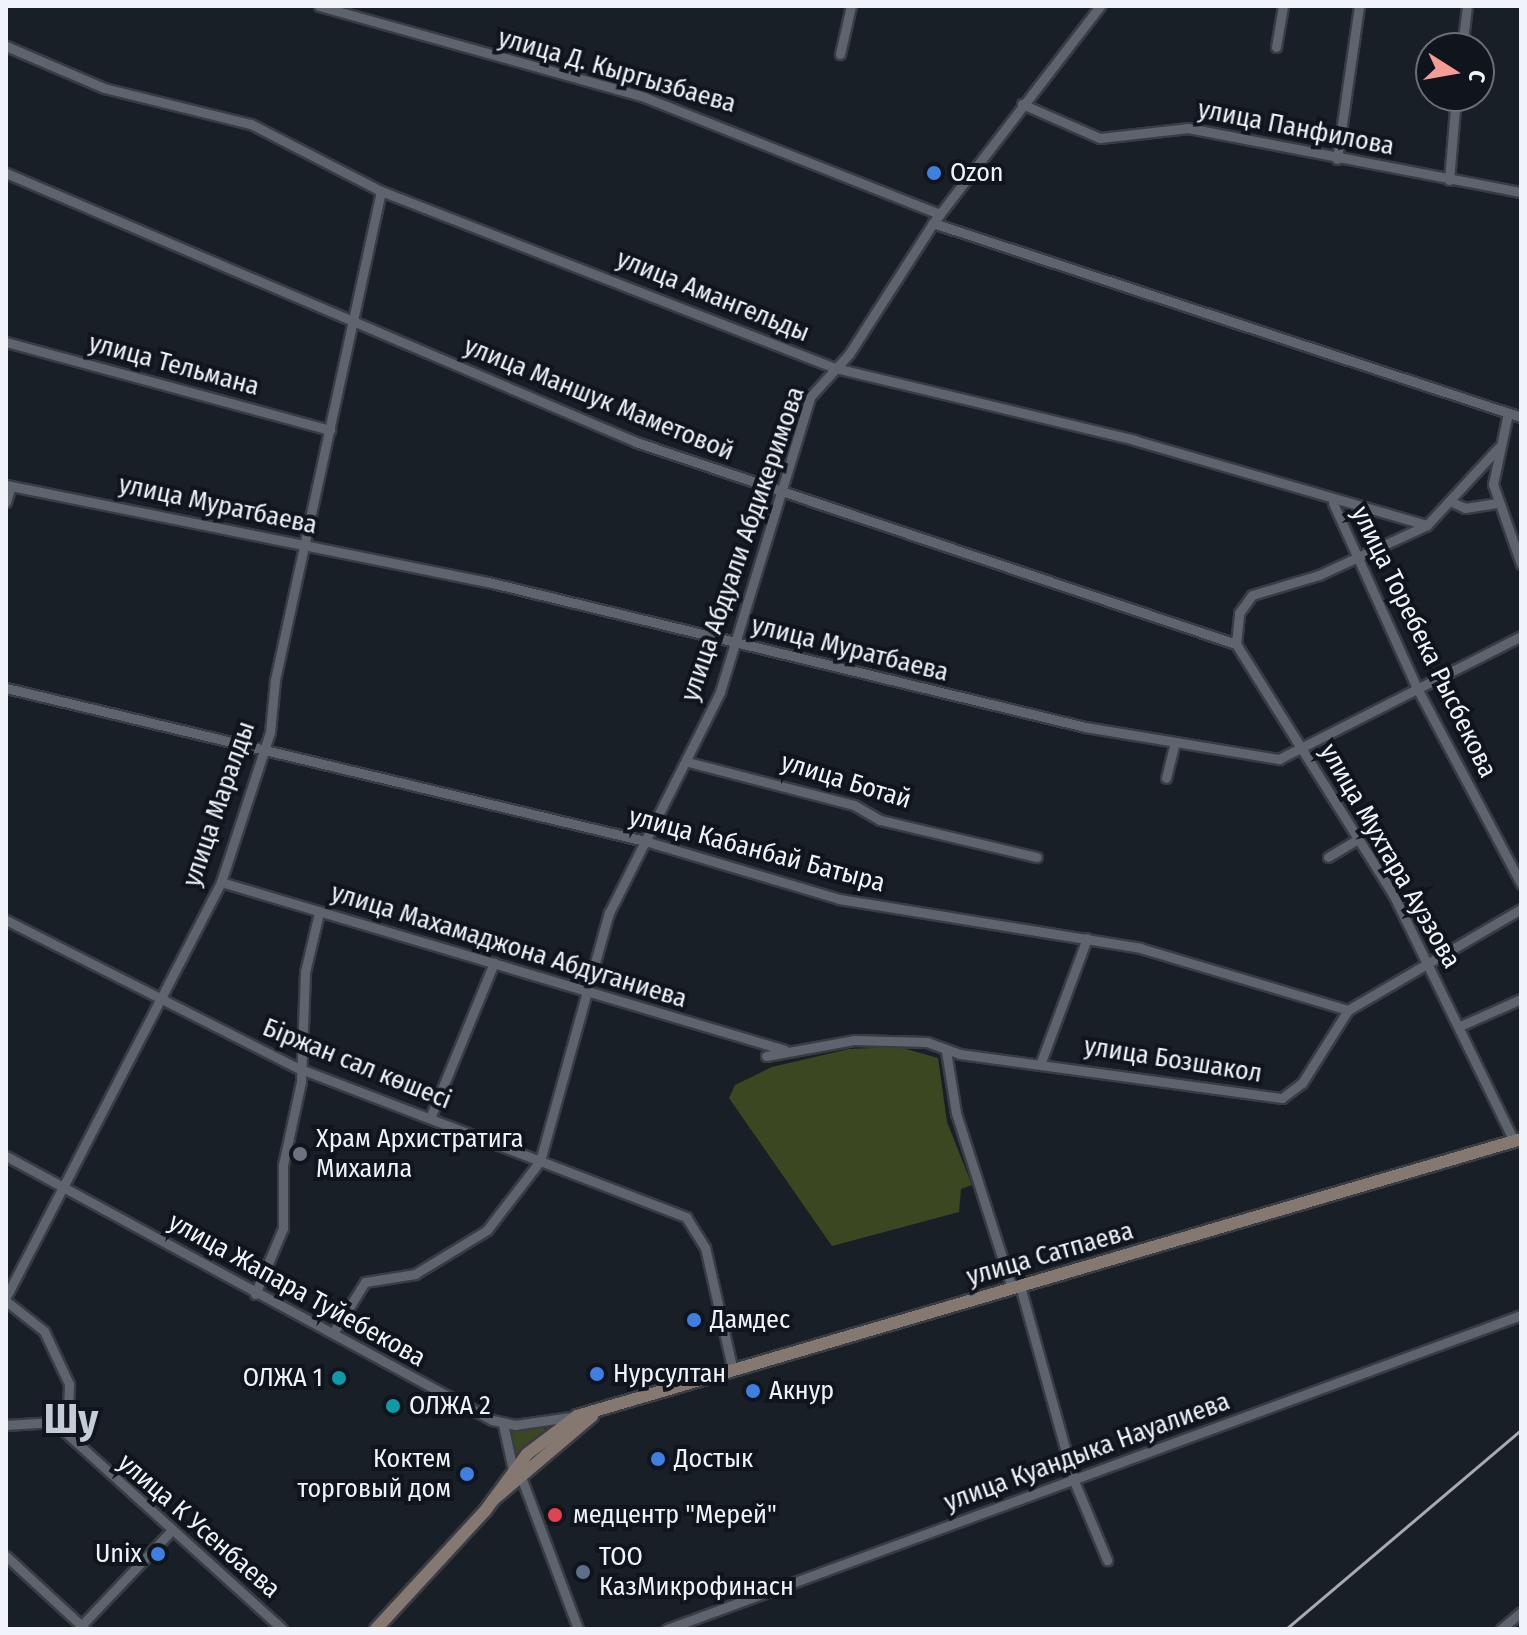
<!DOCTYPE html>
<html>
<head>
<meta charset="utf-8">
<style>
	body { margin:0 }
	#map { position:relative; width:1527px; height:1635px; overflow:hidden; background:#191f27; font-family:"Fira Sans Condensed",sans-serif }
	div>[style] { position:absolute }
	[style*='--x'] { left:calc(var(--x)*1px); top:calc(var(--y)*1px); width:calc(var(--w)*1px); rotate:calc(var(--a)*1deg) }
	.green>* { inset:0; background:#3b4721 }
	.round { border-radius:50% }
	.roads { filter:drop-shadow(2px 0 #393c43) drop-shadow(-2px 0 #393c43) drop-shadow(0 2px #393c43) drop-shadow(0 -2px #393c43) }
	.street>* { height:9px; margin:-4.5px; padding:0 4.5px; transform-origin:4.5px; border-radius:4.5px; background:#5d646e }
	.secondary>* { height:12px; margin:-6px; padding:0 6px; transform-origin:6px; border-radius:6px; background:#847870 }
	.rail>* { height:3px; margin:-1.5px; padding:0 1.5px; transform-origin:1.5px; border-radius:1.5px; background:#a7abb2 }
	.dots>* { width:22px; height:22px; translate:-50% -50%; box-sizing:border-box; border:4px solid #10151d; border-radius:50% }
	span { translate:-50% -50%; white-space:nowrap; text-align:center; line-height:1.15; -webkit-text-stroke:8px #10151d; paint-order:stroke }
	.street-label { font-size:26px; color:#f0f4fa }
	.poi-label { font-size:26px; color:#f0f4fa }
	.left { translate:0 -50%; text-align:left }
	.right { translate:-100% -50%; text-align:right }
	.town-label { font-size:42px; color:#c4ccd7; font-weight:700 }
	.frame { position:absolute; inset:0; border:8px solid #f0f4fa; pointer-events:none }
	.north { position:absolute; left:1415px; top:32px; width:80px; height:80px; box-sizing:border-box; background:#10151d; border:2px solid #6a6e75; border-radius:50%; rotate:101deg; font-size:22px; font-weight:700; line-height:32px; text-align:center; color:#f0f4fa }
	.north::after { content:''; display:block; margin:auto; width:28px; height:36px; background:#f59c95; clip-path:polygon(50% 0,100% 100%,50% 72%,0 100%) }
</style>
</head>
<body>
<div id="map">
	<div class="green">
		<div style="clip-path:polygon(849px 1049px,899px 1047px,938px 1058px,947px 1122px,972px 1185px,961px 1189px,959px 1212px,832px 1246px,729px 1098px,735px 1085px,772px 1067px)"></div>
		<div class="round" style="left:507px;top:1417px;width:40px;height:40px"></div>
	</div>
	<div class="roads">
		<div class="street">
			<div style="--x:319;--y:6;--w:337;--a:15.6"></div>
			<div style="--x:644;--y:97;--w:318;--a:21.6"></div>
			<div style="--x:6;--y:46;--w:107;--a:23.2"></div>
			<div style="--x:104;--y:88;--w:151;--a:13.8"></div>
			<div style="--x:251;--y:124;--w:146;--a:27.3"></div>
			<div style="--x:381;--y:191;--w:487;--a:21.3"></div>
			<div style="--x:835;--y:368;--w:308;--a:13.5"></div>
			<div style="--x:1134;--y:440;--w:305;--a:16.2"></div>
			<div style="--x:1276;--y:47;--w:42;--a:-80.3"></div>
			<div style="--x:1462;--y:48;--w:42;--a:-83.2"></div>
			<div style="--x:840;--y:54;--w:49;--a:-77.1"></div>
			<div style="--x:1022;--y:104;--w:85;--a:23.6"></div>
			<div style="--x:1100;--y:138;--w:89;--a:-6.5"></div>
			<div style="--x:1188;--y:128;--w:339;--a:10.9"></div>
			<div style="--x:1337;--y:159;--w:155;--a:-81.8"></div>
			<div style="--x:6;--y:173;--w:685;--a:23.12"></div>
			<div style="--x:636;--y:442;--w:633;--a:18.61"></div>
			<div style="--x:1236;--y:644;--w:295;--a:57.9"></div>
			<div style="--x:1393;--y:894;--w:275;--a:63.9"></div>
			<div style="--x:1449;--y:180;--w:84;--a:-85.2"></div>
			<div style="--x:933;--y:223;--w:619;--a:18.26"></div>
			<div style="--x:6;--y:342;--w:336;--a:15.2"></div>
			<div style="--x:1508;--y:413;--w:73;--a:101.9"></div>
			<div style="--x:1493;--y:484;--w:85;--a:70.7"></div>
			<div style="--x:6;--y:485;--w:492;--a:11.4"></div>
			<div style="--x:488;--y:582;--w:614;--a:13.65"></div>
			<div style="--x:1085;--y:727;--w:197;--a:9.4"></div>
			<div style="--x:1279;--y:759;--w:271;--a:-26.9"></div>
			<div style="--x:6;--y:502;--w:17;--a:-73"></div>
			<div style="--x:1333;--y:503;--w:203;--a:65.6"></div>
			<div style="--x:1417;--y:688;--w:222;--a:62"></div>
			<div style="--x:1454;--y:503;--w:12;--a:24"></div>
			<div style="--x:1465;--y:508;--w:32;--a:-9"></div>
			<div style="--x:1236;--y:644;--w:31;--a:-84"></div>
			<div style="--x:1239;--y:613;--w:22;--a:-54"></div>
			<div style="--x:1252;--y:595;--w:70;--a:-16.6"></div>
			<div style="--x:1319;--y:575;--w:119;--a:-24.8"></div>
			<div style="--x:1427;--y:525;--w:105;--a:-47.3"></div>
			<div style="--x:6;--y:688;--w:657;--a:13.47"></div>
			<div style="--x:645;--y:841;--w:202;--a:16.6"></div>
			<div style="--x:839;--y:899;--w:305;--a:9.2"></div>
			<div style="--x:1140;--y:948;--w:217;--a:16.6"></div>
			<div style="--x:1348;--y:1010;--w:200;--a:-30.3"></div>
			<div style="--x:688;--y:762;--w:171;--a:14.5"></div>
			<div style="--x:854;--y:805;--w:30;--a:30"></div>
			<div style="--x:880;--y:820;--w:161;--a:13.3"></div>
			<div style="--x:1166;--y:778;--w:33;--a:-76"></div>
			<div style="--x:1328;--y:857;--w:33;--a:-31"></div>
			<div style="--x:221;--y:882;--w:588;--a:16.59"></div>
			<div style="--x:6;--y:920;--w:327;--a:26.9"></div>
			<div style="--x:298;--y:1068;--w:416;--a:21"></div>
			<div style="--x:686;--y:1217;--w:36;--a:58"></div>
			<div style="--x:705;--y:1247;--w:127;--a:77.3"></div>
			<div style="--x:1460;--y:1026;--w:67;--a:-23.9"></div>
			<div style="--x:946;--y:1051;--w:63;--a:80.8"></div>
			<div style="--x:956;--y:1113;--w:184;--a:72.3"></div>
			<div style="--x:766;--y:1056;--w:89;--a:-10.3"></div>
			<div style="--x:854;--y:1040;--w:73;--a:1.6"></div>
			<div style="--x:927;--y:1042;--w:35;--a:20"></div>
			<div style="--x:960;--y:1054;--w:325;--a:7.8"></div>
			<div style="--x:1282;--y:1098;--w:25;--a:-37"></div>
			<div style="--x:1302;--y:1083;--w:86;--a:-57.8"></div>
			<div style="--x:1041;--y:1062;--w:132;--a:-69.6"></div>
			<div style="--x:430;--y:1118;--w:168;--a:-67.6"></div>
			<div style="--x:6;--y:1156;--w:553;--a:28.51"></div>
			<div style="--x:492;--y:1420;--w:24;--a:12"></div>
			<div style="--x:515;--y:1425;--w:63;--a:-8.3"></div>
			<div style="--x:1020;--y:1286;--w:202;--a:74.5"></div>
			<div style="--x:1074;--y:1481;--w:86;--a:67.3"></div>
			<div style="--x:255;--y:1294;--w:72;--a:-67"></div>
			<div style="--x:283;--y:1228;--w:63;--a:-90"></div>
			<div style="--x:283;--y:1165;--w:85;--a:-77.8"></div>
			<div style="--x:301;--y:1082;--w:110;--a:-87.9"></div>
			<div style="--x:305;--y:972;--w:61;--a:-76.7"></div>
			<div style="--x:6;--y:1297;--w:467;--a:-62.6"></div>
			<div style="--x:221;--y:882;--w:158;--a:-71.9"></div>
			<div style="--x:270;--y:732;--w:52;--a:-84.5"></div>
			<div style="--x:275;--y:680;--w:500;--a:-77.77"></div>
			<div style="--x:6;--y:1301;--w:48;--a:38.3"></div>
			<div style="--x:44;--y:1331;--w:59;--a:64.7"></div>
			<div style="--x:69;--y:1384;--w:27;--a:92"></div>
			<div style="--x:68;--y:1411;--w:18;--a:142"></div>
			<div style="--x:333;--y:1333;--w:60;--a:-57.9"></div>
			<div style="--x:365;--y:1282;--w:51;--a:-9.1"></div>
			<div style="--x:415;--y:1274;--w:84;--a:-31.4"></div>
			<div style="--x:487;--y:1230;--w:87;--a:-52.5"></div>
			<div style="--x:540;--y:1161;--w:257;--a:-74.5"></div>
			<div style="--x:609;--y:913;--w:247;--a:-63.3"></div>
			<div style="--x:720;--y:692;--w:308;--a:-73"></div>
			<div style="--x:810;--y:397;--w:58;--a:-47.8"></div>
			<div style="--x:849;--y:354;--w:156;--a:-57.3"></div>
			<div style="--x:933;--y:223;--w:274;--a:-52.4"></div>
			<div style="--x:54;--y:1422;--w:308;--a:42.2"></div>
			<div style="--x:503;--y:1424;--w:47;--a:77.7"></div>
			<div style="--x:6;--y:1425;--w:48;--a:-3.6"></div>
			<div style="--x:521;--y:1477;--w:162;--a:69.4"></div>
			<div style="--x:6;--y:1556;--w:108;--a:42.7"></div>
			<div style="--x:78;--y:1629;--w:134;--a:-46.5"></div>
			<div style="--x:667;--y:1629;--w:910;--a:-20.19"></div>
			<div style="--x:1501;--y:1629;--w:26;--a:-40"></div>
		</div>
		<div class="secondary">
			<div style="--x:493;--y:1500;--w:130;--a:-40.3"></div>
			<div style="--x:376;--y:1629;--w:161;--a:-47.3"></div>
			<div style="--x:485;--y:1511;--w:71;--a:-53.6"></div>
			<div style="--x:527;--y:1454;--w:63;--a:-37.2"></div>
			<div style="--x:577;--y:1416;--w:984;--a:-16.35"></div>
		</div>
	</div>
	<div class="rail">
		<div style="--x:1286;--y:1629;--w:308;--a:-40.3"></div>
	</div>
	<div class="dots">
		<div style="left:934px;top:173px;background:#3f7fe0"></div>
		<div style="left:300px;top:1154px;background:#6b7280"></div>
		<div style="left:694px;top:1320px;background:#3f7fe0"></div>
		<div style="left:597px;top:1374px;background:#3f7fe0"></div>
		<div style="left:339px;top:1378px;background:#0f9aa8"></div>
		<div style="left:753px;top:1391px;background:#3f7fe0"></div>
		<div style="left:393px;top:1406px;background:#0f9aa8"></div>
		<div style="left:658px;top:1459px;background:#3f7fe0"></div>
		<div style="left:467px;top:1474px;background:#3f7fe0"></div>
		<div style="left:555px;top:1515px;background:#e0444e"></div>
		<div style="left:158px;top:1554px;background:#3f7fe0"></div>
		<div style="left:583px;top:1572px;background:#5c6f8a"></div>
	</div>
	<div class="street-label">
		<span style="left:617px;top:71px;rotate:16deg">улица Д. Кыргызбаева</span>
		<span style="left:1296px;top:128px;rotate:11deg">улица Панфилова</span>
		<span style="left:713px;top:296px;rotate:22deg">улица Амангельды</span>
		<span style="left:174px;top:365px;rotate:15deg">улица Тельмана</span>
		<span style="left:599px;top:399px;rotate:22deg">улица Маншук Маметовой</span>
		<span style="left:218px;top:505px;rotate:12deg">улица Муратбаева</span>
		<span style="left:743px;top:544px;rotate:-71deg">улица Абдуали Абдикеримова</span>
		<span style="left:1424px;top:642px;rotate:64deg">улица Торебека Рысбекова</span>
		<span style="left:850px;top:649px;rotate:14deg">улица Муратбаева</span>
		<span style="left:846px;top:781px;rotate:17deg">улица Ботай</span>
		<span style="left:219px;top:804px;rotate:-71deg">улица Маралды</span>
		<span style="left:757px;top:850px;rotate:15deg">улица Кабанбай Батыра</span>
		<span style="left:1390px;top:856px;rotate:60deg">улица Мухтара Ауэзова</span>
		<span style="left:509px;top:946px;rotate:17deg">улица Махамаджона Абдуганиева</span>
		<span style="left:1173px;top:1060px;rotate:9deg">улица Бозшакол</span>
		<span style="left:357px;top:1064px;rotate:22deg">Біржан сал көшесі</span>
		<span style="left:1050px;top:1254px;rotate:-16deg">улица Сатпаева</span>
		<span style="left:297px;top:1290px;rotate:29deg">улица Жапара Туйебекова</span>
		<span style="left:1087px;top:1452px;rotate:-20deg">улица Куандыка Науалиева</span>
		<span style="left:199px;top:1526px;rotate:41deg">улица К Усенбаева</span>
	</div>
	<div class="poi-label">
		<span class="left" style="left:950px;top:173px">Ozon</span>
		<span class="left" style="left:316px;top:1154px">Храм Архистратига<br>Михаила</span>
		<span class="left" style="left:710px;top:1320px">Дамдес</span>
		<span class="left" style="left:613px;top:1374px">Нурсултан</span>
		<span class="right" style="left:323px;top:1378px">ОЛЖА 1</span>
		<span class="left" style="left:769px;top:1391px">Акнур</span>
		<span class="left" style="left:409px;top:1406px">ОЛЖА 2</span>
		<span class="right" style="left:451px;top:1474px">Коктем<br>торговый дом</span>
		<span class="left" style="left:674px;top:1459px">Достык</span>
		<span class="left" style="left:573px;top:1515px">медцентр "Мерей"</span>
		<span class="right" style="left:142px;top:1554px">Unix</span>
		<span class="left" style="left:599px;top:1572px">ТОО<br>КазМикрофинасн</span>
	</div>
	<div class="town-label">
		<span style="left:71px;top:1419px">Шу</span>
	</div>
	<div class="frame"></div>
	<div class="north">С</div>
</div>
</body>
</html>
